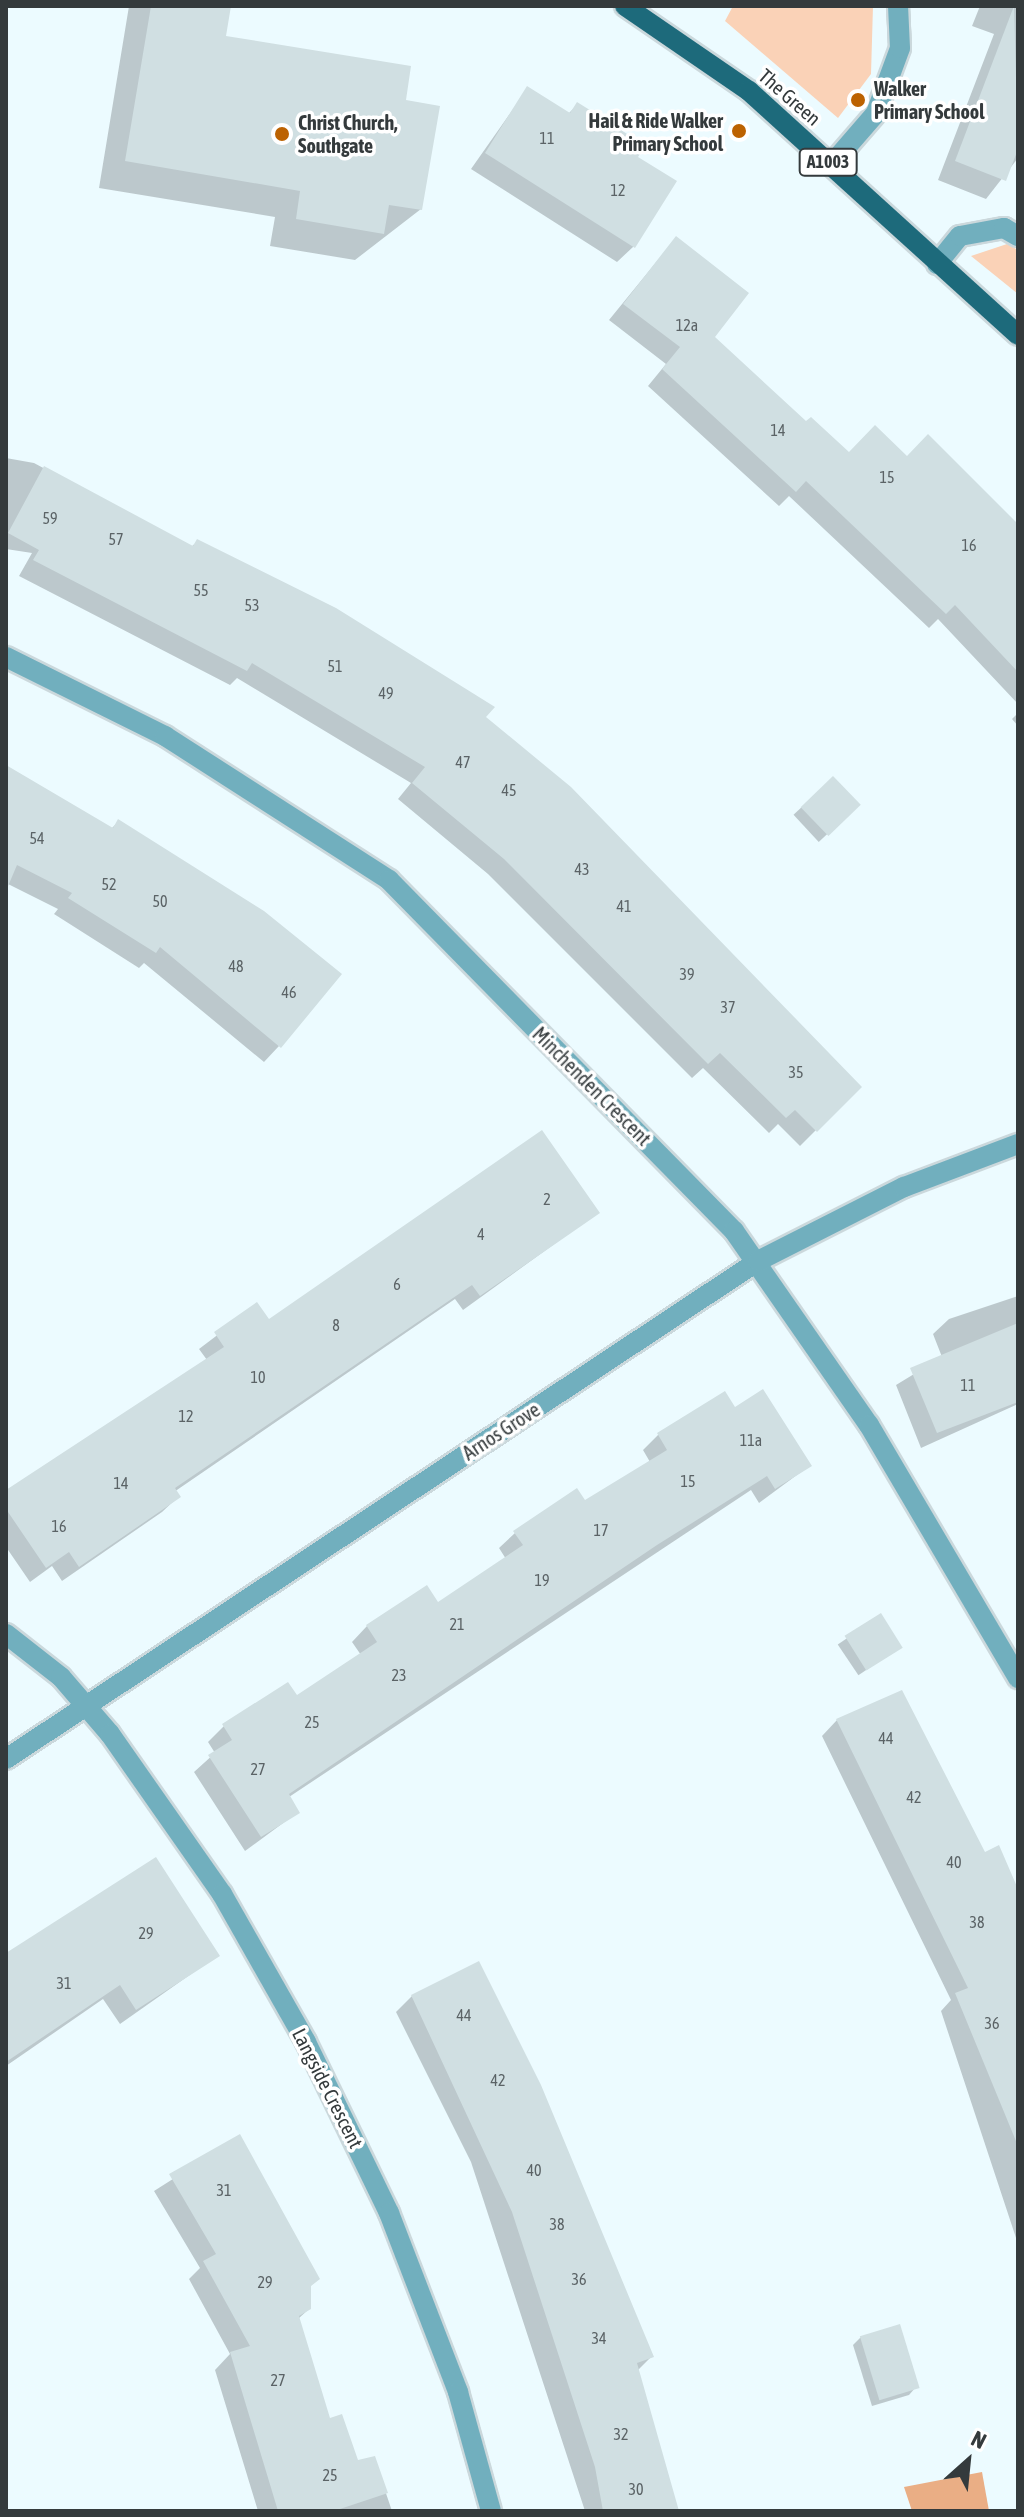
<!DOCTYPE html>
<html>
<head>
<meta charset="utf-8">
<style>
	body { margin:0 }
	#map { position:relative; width:1024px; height:2517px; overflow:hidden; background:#ecfbff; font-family:"Asap Condensed",sans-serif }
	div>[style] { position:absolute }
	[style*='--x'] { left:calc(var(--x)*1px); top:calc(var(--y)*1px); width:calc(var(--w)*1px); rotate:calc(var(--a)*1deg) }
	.green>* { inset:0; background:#fad2b7 }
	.water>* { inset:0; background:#eaae85 }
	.shadow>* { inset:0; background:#0003; transform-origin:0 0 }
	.building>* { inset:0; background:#d0dfe2; transform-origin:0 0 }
	.roads { filter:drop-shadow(2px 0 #cbd8dc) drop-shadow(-2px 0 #cbd8dc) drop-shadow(0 2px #cbd8dc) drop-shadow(0 -2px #cbd8dc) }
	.lane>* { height:20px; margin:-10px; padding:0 10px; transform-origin:10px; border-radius:10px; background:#71afbe }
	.street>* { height:20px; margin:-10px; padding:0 10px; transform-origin:10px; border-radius:10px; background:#71afbe }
	.primary>* { height:20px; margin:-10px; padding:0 10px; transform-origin:10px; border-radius:10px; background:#1d6a7b }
	.dots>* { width:22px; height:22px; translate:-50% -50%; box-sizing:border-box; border:4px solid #fff; border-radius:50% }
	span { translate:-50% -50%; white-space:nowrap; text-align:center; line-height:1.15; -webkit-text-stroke:7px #fff; paint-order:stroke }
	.number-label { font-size:16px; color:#5b6366 }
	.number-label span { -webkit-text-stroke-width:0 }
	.shield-label span { padding:2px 6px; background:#fff; border:2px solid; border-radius:6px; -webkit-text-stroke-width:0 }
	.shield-label { font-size:18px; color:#343a3c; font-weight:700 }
	.poi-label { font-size:20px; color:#343a3c; font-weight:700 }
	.left { translate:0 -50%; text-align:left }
	.right { translate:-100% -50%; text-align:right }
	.street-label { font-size:20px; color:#343a3c }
	.frame { position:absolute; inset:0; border:8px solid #343a3c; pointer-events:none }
	.north { position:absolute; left:928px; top:2421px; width:80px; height:80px; -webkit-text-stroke:6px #fff; paint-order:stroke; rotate:27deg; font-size:22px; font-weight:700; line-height:32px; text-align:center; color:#343a3c }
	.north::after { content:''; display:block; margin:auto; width:28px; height:36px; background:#343a3c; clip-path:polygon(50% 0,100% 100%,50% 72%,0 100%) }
</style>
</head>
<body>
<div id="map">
	<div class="green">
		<div style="clip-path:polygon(733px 6px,873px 6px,871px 74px,838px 118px,725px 21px)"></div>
		<div style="clip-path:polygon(1007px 244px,1018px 250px,1018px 294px,971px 256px)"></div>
	</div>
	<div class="water">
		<div style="clip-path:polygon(982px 2472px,989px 2511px,912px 2511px,904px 2487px)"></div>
	</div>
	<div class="shadow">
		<div style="clip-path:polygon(129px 6px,229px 6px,224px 37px,403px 102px,421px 209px,355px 260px,270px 246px,275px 217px,99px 188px)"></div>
		<div style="clip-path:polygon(980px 6px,1018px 6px,1018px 158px,986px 199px,938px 180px,994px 34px,972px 26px)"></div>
		<div style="clip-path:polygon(528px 88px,568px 114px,577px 105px,636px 157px,633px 247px,617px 262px,471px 169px)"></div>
		<div style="clip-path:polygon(676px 238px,712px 337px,806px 424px,848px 455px,906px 458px,1018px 542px,1018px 704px,938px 619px,929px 628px,789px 496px,779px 506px,648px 386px,666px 364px,609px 320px)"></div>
		<div style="clip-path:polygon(6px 458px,34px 463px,191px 547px,198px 541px,484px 717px,859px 1087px,800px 1146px,778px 1124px,769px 1133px,703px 1068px,692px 1078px,488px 874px,398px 799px,411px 783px,237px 678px,230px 685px,19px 576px,32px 553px,6px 549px)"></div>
		<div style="clip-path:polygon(1018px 713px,1018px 726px,1012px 719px)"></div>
		<div style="clip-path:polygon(6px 768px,111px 829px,119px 821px,279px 1046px,264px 1062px,144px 963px,139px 968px,54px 914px,58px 909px,6px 883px)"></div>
		<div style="left:833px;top:778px;width:37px;height:54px;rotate:47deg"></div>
		<div style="clip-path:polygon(597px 1213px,463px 1310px,455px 1299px,174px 1492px,178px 1497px,162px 1512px,62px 1581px,52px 1566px,30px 1582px,6px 1547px,6px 1493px,207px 1360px,199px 1349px,257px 1305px,268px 1322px)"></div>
		<div style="clip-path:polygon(1018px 1296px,1018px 1404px,921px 1448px,896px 1385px,942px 1357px,933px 1334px,949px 1319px)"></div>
		<div style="clip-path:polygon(734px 1410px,809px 1466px,759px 1503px,751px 1490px,289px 1797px,298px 1812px,245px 1851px,194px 1772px,215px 1753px,208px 1742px,224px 1726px,297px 1698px,361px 1655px,352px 1642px,367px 1626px,437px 1605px,506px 1559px,499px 1548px,515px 1533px,585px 1503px,650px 1462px,643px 1450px,658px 1435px)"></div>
		<div style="left:880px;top:1616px;width:37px;height:51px;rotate:56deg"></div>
		<div style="clip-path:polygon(837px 1720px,1018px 1893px,1018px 2244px,941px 2011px,951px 2000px,822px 1736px)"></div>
		<div style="clip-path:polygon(218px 1955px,120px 2024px,103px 1999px,6px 2066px,6px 1958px)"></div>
		<div style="clip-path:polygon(412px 1996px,651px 2357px,637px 2371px,676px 2511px,585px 2511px,471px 2162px,396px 2012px)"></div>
		<div style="clip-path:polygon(239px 2137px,309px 2287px,309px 2309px,298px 2319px,329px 2420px,357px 2463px,374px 2458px,392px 2511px,258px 2511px,215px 2370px,230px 2354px,189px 2279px,200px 2268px,154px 2191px)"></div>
		<div style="clip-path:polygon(861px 2337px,916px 2387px,909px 2395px,872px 2406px,853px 2345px)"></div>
	</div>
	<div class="building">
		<div style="clip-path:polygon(151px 6px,231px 6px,226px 36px,411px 66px,406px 100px,440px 106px,422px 210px,389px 205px,384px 234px,296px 219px,300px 191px,125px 161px)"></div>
		<div style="clip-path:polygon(1014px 6px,1018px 149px,1006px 181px,955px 161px)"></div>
		<div style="clip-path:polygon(527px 86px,570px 113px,577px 102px,609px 122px,645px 146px,638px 157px,677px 181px,635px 248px,485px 153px)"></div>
		<div style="clip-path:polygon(676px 236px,749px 293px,715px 337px,806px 421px,811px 417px,849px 452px,875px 425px,907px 456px,928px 434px,1018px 524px,1018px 672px,955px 605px,946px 614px,806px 481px,796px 492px,662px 369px,680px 347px,623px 304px)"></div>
		<div style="clip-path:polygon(44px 466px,193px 546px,197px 539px,336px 608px,495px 707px,486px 717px,571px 787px,862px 1087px,817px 1132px,795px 1110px,786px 1118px,720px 1053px,708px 1064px,504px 859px,412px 783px,425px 767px,252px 663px,247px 671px,33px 560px,39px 550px,8px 533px)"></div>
		<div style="clip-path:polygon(6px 765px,113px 828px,118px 819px,264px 911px,342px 974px,281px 1048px,160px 947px,156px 953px,68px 898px,72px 893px,17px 865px,6px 891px)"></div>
		<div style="left:833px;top:776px;width:40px;height:45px;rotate:46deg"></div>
		<div style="clip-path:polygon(542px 1130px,600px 1213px,480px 1296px,472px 1285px,175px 1488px,181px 1497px,79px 1567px,69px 1552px,46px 1568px,6px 1509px,6px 1490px,224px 1347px,214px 1332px,257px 1302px,269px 1319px)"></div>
		<div style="clip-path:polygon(1018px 1323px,1018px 1402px,937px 1433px,910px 1368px)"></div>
		<div style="clip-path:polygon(763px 1389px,812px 1466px,775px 1489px,767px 1476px,657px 1545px,289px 1794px,300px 1813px,261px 1837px,208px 1755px,232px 1740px,222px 1724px,288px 1682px,297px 1695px,377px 1642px,366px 1625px,427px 1585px,438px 1602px,523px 1545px,513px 1531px,577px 1488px,585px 1500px,667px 1450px,657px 1433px,725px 1391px,735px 1407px)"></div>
		<div style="left:881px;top:1613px;width:41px;height:43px;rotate:58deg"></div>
		<div style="clip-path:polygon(902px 1690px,985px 1852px,999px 1845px,1018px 1889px,1018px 2146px,955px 1993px,968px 1988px,836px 1719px)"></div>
		<div style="clip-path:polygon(156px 1857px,220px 1956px,136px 2010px,120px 1985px,6px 2062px,6px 1953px)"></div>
		<div style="clip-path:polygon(479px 1961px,541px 2085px,654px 2357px,637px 2363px,679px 2511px,603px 2511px,595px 2467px,512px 2212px,411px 1995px)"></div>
		<div style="clip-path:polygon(240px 2134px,320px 2279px,311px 2286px,311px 2309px,299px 2316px,330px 2418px,342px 2414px,358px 2460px,375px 2456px,388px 2493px,334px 2511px,278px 2511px,230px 2352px,250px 2346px,203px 2261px,216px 2254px,169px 2174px)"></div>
		<div style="left:900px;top:2324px;width:67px;height:42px;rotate:73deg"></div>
	</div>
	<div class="roads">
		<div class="lane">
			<div style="--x:831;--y:165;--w:69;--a:-49.1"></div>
			<div style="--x:876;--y:113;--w:69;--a:-69.7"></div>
			<div style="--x:900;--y:48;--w:42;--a:-92.7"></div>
			<div style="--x:937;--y:264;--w:36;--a:-51"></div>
			<div style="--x:960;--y:236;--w:45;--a:-10.3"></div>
			<div style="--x:1004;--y:228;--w:16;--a:30"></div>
		</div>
		<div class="street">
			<div style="--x:6;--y:657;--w:178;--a:26.4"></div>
			<div style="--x:165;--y:736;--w:266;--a:32.7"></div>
			<div style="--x:389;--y:880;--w:492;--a:45.5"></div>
			<div style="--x:734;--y:1231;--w:236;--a:55.2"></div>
			<div style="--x:869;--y:1425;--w:294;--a:59.5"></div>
			<div style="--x:6;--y:1634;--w:70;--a:38"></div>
			<div style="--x:61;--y:1677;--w:75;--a:49.3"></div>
			<div style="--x:110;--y:1734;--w:195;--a:55"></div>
			<div style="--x:222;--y:1894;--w:170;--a:60.4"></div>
			<div style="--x:306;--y:2042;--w:190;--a:64.1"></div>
			<div style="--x:389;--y:2213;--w:192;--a:68.9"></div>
			<div style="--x:458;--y:2392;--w:123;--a:74.5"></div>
			<div style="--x:6;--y:1759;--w:902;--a:-33.51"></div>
			<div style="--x:758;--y:1261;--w:164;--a:-26.9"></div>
			<div style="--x:904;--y:1187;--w:122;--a:-20.7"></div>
		</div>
		<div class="primary">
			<div style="--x:625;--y:6;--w:150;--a:34.4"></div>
			<div style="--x:749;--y:91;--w:363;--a:42.2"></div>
		</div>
	</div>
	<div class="dots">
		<div style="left:858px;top:100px;background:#bc6201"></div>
		<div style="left:739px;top:131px;background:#bc6201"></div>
		<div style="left:282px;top:134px;background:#bc6201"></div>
	</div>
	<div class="number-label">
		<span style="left:547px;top:138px">11</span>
		<span style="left:618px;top:190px">12</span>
		<span style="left:687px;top:325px">12a</span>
		<span style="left:778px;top:430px">14</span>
		<span style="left:887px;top:477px">15</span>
		<span style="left:50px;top:518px">59</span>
		<span style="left:116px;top:539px">57</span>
		<span style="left:969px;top:545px">16</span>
		<span style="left:201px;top:590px">55</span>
		<span style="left:252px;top:605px">53</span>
		<span style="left:335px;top:666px">51</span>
		<span style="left:386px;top:693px">49</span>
		<span style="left:463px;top:762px">47</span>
		<span style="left:509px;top:790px">45</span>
		<span style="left:37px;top:838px">54</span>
		<span style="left:582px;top:869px">43</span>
		<span style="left:109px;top:884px">52</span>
		<span style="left:160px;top:901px">50</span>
		<span style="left:624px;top:906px">41</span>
		<span style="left:236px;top:966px">48</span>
		<span style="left:687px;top:974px">39</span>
		<span style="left:289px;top:992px">46</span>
		<span style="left:728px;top:1007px">37</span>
		<span style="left:796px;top:1072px">35</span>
		<span style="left:547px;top:1199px">2</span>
		<span style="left:481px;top:1234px">4</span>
		<span style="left:397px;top:1284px">6</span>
		<span style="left:336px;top:1325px">8</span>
		<span style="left:258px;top:1377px">10</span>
		<span style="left:968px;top:1385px">11</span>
		<span style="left:186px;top:1416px">12</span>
		<span style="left:751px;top:1440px">11a</span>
		<span style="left:688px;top:1481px">15</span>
		<span style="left:121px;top:1483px">14</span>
		<span style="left:59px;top:1526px">16</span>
		<span style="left:601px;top:1530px">17</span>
		<span style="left:542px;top:1580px">19</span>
		<span style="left:457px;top:1624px">21</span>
		<span style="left:399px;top:1675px">23</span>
		<span style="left:312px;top:1722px">25</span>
		<span style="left:886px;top:1738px">44</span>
		<span style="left:258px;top:1769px">27</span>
		<span style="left:914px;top:1797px">42</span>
		<span style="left:954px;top:1862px">40</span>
		<span style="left:977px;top:1922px">38</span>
		<span style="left:146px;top:1933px">29</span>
		<span style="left:64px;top:1983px">31</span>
		<span style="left:464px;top:2015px">44</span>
		<span style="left:992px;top:2023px">36</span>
		<span style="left:498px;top:2080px">42</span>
		<span style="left:534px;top:2170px">40</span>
		<span style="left:224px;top:2190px">31</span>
		<span style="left:557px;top:2224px">38</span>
		<span style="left:579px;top:2279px">36</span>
		<span style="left:265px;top:2282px">29</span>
		<span style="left:599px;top:2338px">34</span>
		<span style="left:278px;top:2380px">27</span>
		<span style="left:621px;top:2434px">32</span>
		<span style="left:330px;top:2475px">25</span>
		<span style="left:636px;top:2489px">30</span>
	</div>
	<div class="shield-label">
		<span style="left:828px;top:162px">A1003</span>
	</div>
	<div class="poi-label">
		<span class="left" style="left:874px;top:100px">Walker<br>Primary School</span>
		<span class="right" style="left:723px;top:132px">Hail &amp; Ride Walker<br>Primary School</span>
		<span class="left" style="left:298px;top:134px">Christ Church,<br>Southgate</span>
	</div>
	<div class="street-label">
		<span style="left:790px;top:97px;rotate:41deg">The Green</span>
		<span style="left:592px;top:1086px;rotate:45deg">Minchenden Crescent</span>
		<span style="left:501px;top:1431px;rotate:-33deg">Arnos Grove</span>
		<span style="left:328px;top:2088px;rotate:63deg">Langside Crescent</span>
	</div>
	<div class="frame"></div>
	<div class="north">N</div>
</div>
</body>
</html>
